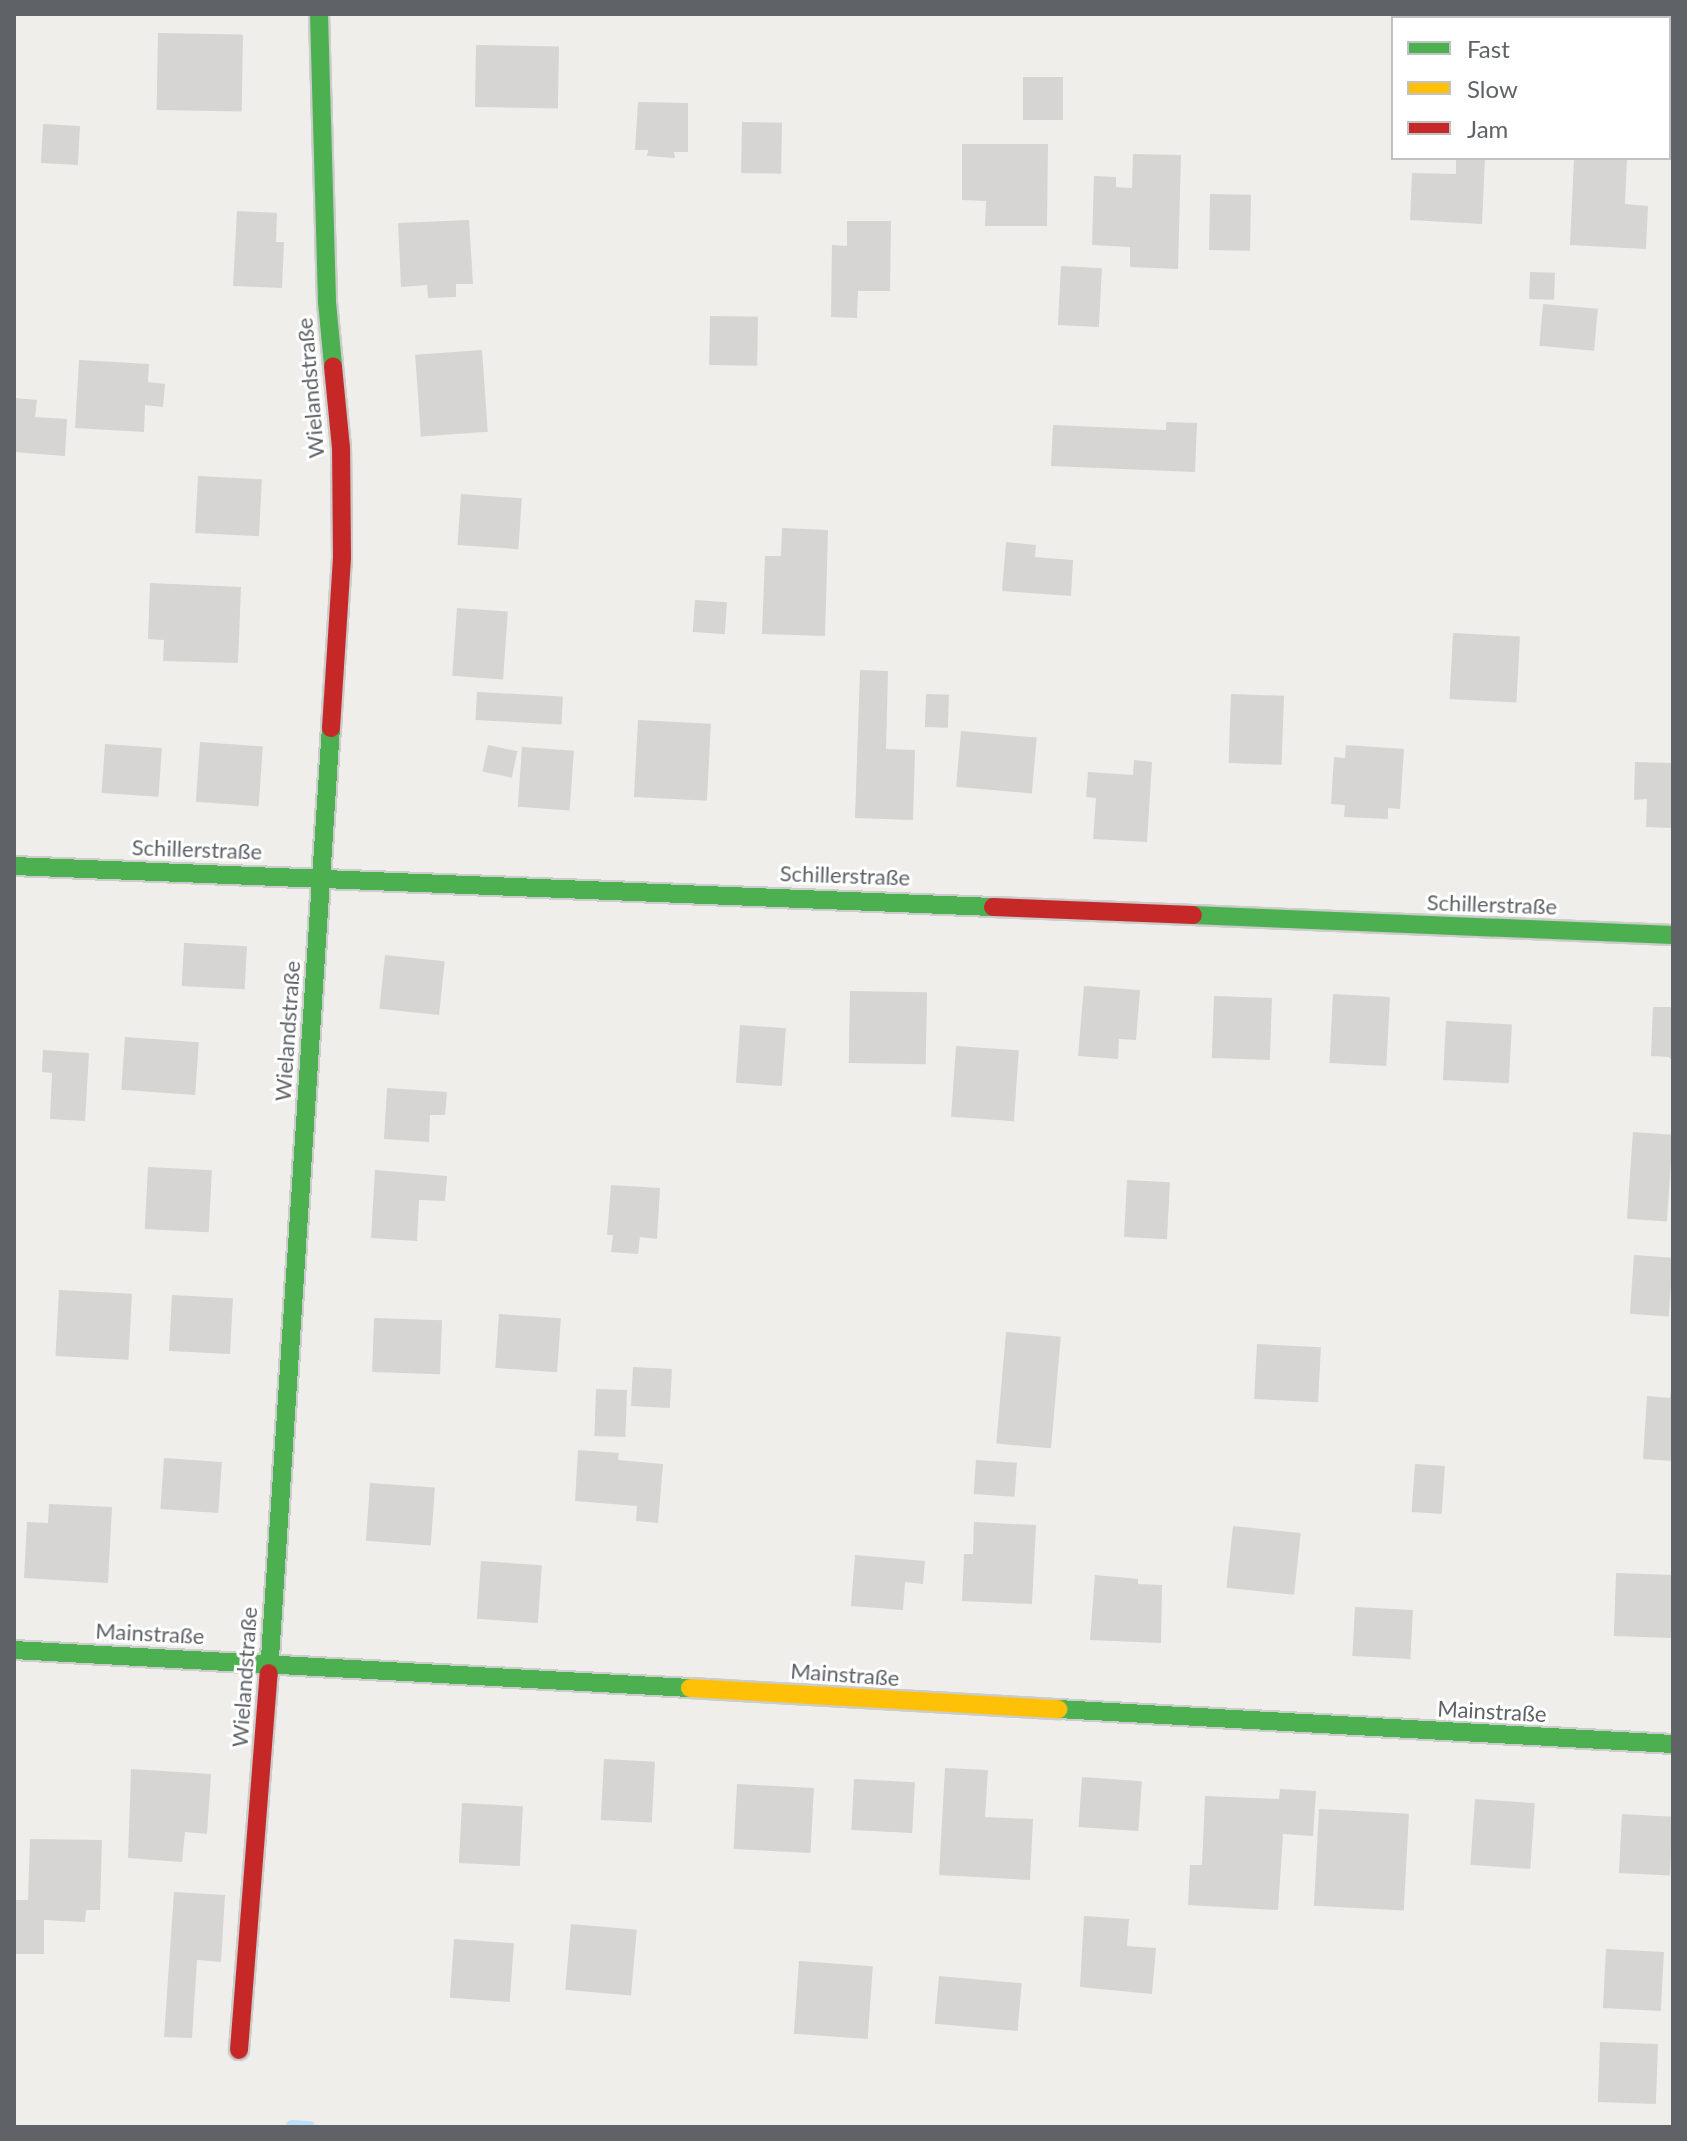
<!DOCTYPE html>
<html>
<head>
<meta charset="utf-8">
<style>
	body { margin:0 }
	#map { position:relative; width:1687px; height:2141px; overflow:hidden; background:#efeeea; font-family:Lato,sans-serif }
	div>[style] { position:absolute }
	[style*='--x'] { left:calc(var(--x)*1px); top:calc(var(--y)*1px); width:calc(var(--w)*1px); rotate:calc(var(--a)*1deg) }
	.stream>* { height:12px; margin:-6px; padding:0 6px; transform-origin:6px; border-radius:6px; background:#bfe0f9 }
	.building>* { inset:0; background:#d6d5d3; transform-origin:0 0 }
	.roads { filter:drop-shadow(2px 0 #cbcccc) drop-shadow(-2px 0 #cbcccc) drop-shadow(0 2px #cbcccc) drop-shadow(0 -2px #cbcccc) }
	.street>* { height:36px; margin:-18px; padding:0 18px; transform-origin:18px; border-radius:18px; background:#fdfcfc }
	.fast>* { height:18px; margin:-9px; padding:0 9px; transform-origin:9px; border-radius:9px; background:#4caf50 }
	.slow>* { height:18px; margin:-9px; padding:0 9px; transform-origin:9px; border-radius:9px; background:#ffc107 }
	.jam>* { height:18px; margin:-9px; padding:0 9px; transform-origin:9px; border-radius:9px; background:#c62828 }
	span { translate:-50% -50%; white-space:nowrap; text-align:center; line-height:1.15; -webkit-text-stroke:6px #fff; paint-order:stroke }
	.street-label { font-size:22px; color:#5f6368 }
	.frame { position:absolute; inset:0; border:16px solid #5f6368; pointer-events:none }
	.legend { position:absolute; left:1391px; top:16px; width:280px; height:144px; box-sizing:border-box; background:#fff; border:2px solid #bfc1c3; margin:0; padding:10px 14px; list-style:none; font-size:24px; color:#5f6368 }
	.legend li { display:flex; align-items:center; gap:16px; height:40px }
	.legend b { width:40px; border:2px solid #bfc1c3 }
</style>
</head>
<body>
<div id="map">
	<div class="stream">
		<div style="--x:292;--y:2126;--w:17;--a:3"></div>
	</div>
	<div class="building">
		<div style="left:158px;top:33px;width:85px;height:77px;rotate:1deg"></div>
		<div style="left:476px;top:45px;width:83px;height:62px;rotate:1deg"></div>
		<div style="left:1023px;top:77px;width:40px;height:43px"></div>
		<div style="clip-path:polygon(638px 102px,688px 103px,688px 152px,674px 152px,675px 158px,647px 156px,648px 150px,635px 150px)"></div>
		<div style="left:742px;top:122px;width:40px;height:51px;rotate:1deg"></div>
		<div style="left:43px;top:124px;width:37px;height:39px;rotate:3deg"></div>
		<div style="clip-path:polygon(962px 144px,1048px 144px,1047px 226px,985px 226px,986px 201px,962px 200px)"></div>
		<div style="clip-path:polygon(1133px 154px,1181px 155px,1178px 269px,1130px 267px,1130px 247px,1092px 245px,1094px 176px,1116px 177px,1116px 187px,1132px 188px)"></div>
		<div style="clip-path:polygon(1456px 158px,1485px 158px,1482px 224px,1410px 220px,1412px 173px,1456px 174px)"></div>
		<div style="clip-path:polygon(1574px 158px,1627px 158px,1625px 204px,1648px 206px,1646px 249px,1570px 245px)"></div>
		<div style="left:1210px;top:194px;width:41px;height:56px;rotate:1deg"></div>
		<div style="clip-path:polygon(237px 211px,277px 213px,276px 242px,284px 242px,282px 288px,233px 286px)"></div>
		<div style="clip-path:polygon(469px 220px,473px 284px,456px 284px,456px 297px,428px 298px,427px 285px,401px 287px,398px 223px)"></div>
		<div style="clip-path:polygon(847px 221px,891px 221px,890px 291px,858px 291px,857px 318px,831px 317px,832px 245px,847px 246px)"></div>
		<div style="left:1061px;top:266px;width:41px;height:59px;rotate:3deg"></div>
		<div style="left:1530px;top:272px;width:25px;height:27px;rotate:2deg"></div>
		<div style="left:1543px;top:304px;width:55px;height:42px;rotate:5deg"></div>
		<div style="left:710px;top:316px;width:48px;height:49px;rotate:1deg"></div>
		<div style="left:482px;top:350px;width:82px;height:67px;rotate:86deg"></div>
		<div style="clip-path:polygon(79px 360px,149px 364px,148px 382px,165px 384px,163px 407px,145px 405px,144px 432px,75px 428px)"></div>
		<div style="clip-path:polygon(14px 398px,37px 400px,35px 417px,67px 419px,65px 456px,14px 452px)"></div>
		<div style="clip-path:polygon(1166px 422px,1197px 423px,1195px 472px,1051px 466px,1053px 425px,1166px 430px)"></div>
		<div style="left:198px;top:476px;width:64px;height:57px;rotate:3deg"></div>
		<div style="left:461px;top:494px;width:61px;height:51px;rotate:4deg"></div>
		<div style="clip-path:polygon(782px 528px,828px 530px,825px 636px,762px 634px,765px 556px,781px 556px)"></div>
		<div style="clip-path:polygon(1006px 542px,1036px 545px,1035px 557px,1073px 560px,1071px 596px,1002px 591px)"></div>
		<div style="clip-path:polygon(150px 583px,241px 587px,238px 663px,163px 661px,164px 640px,148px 639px)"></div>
		<div style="left:695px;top:600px;width:32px;height:32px;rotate:4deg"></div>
		<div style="left:457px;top:608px;width:51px;height:68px;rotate:4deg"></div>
		<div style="left:1453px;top:633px;width:67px;height:66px;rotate:3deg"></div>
		<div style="clip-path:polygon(860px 670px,888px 671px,886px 749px,915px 750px,913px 820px,855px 818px)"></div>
		<div style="left:477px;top:692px;width:86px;height:28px;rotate:3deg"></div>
		<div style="left:926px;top:694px;width:23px;height:33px;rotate:2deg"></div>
		<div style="left:1231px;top:694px;width:53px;height:69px;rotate:2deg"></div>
		<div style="left:638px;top:720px;width:73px;height:77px;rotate:3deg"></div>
		<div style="left:961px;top:731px;width:76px;height:56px;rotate:5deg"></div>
		<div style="left:200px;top:742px;width:63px;height:60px;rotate:4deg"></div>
		<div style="left:105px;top:744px;width:57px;height:49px;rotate:4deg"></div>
		<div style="left:488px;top:745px;width:30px;height:27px;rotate:12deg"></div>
		<div style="clip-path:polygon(1346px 745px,1404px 749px,1400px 809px,1388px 808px,1388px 819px,1344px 817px,1345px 805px,1331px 804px,1334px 757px,1345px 758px)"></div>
		<div style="left:522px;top:747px;width:52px;height:60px;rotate:4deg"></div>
		<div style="clip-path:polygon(1134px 760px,1152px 762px,1147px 842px,1093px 839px,1096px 798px,1086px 797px,1088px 772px,1133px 775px)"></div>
		<div style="clip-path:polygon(1635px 762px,1673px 763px,1673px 828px,1646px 827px,1647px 799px,1634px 800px)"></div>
		<div style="left:184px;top:943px;width:63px;height:43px;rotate:3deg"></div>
		<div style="left:385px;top:955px;width:60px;height:54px;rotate:6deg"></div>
		<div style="clip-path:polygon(1084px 986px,1140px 990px,1136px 1040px,1119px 1039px,1118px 1059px,1078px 1056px)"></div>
		<div style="left:850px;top:991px;width:77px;height:72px;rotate:1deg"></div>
		<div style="left:1333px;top:994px;width:57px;height:69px;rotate:3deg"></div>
		<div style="left:1214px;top:996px;width:58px;height:62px;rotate:2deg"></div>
		<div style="clip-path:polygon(1653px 1007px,1673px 1007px,1673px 1062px,1669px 1057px,1651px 1056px)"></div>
		<div style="left:1446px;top:1021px;width:66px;height:59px;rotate:3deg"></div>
		<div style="left:740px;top:1025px;width:46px;height:58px;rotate:4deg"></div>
		<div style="left:125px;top:1037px;width:74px;height:53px;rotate:4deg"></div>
		<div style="left:956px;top:1046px;width:63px;height:71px;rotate:4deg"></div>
		<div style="clip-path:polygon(43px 1050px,89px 1053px,85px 1121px,50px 1119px,52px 1073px,42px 1072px)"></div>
		<div style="clip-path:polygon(387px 1088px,447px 1092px,445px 1115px,430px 1115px,429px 1142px,384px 1139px)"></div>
		<div style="left:1633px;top:1132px;width:40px;height:87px;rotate:4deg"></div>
		<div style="left:148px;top:1167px;width:64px;height:62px;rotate:3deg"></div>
		<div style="clip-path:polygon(375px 1170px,447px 1176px,445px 1201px,419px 1200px,417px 1241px,371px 1238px)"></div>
		<div style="left:1127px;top:1180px;width:43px;height:57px;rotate:3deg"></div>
		<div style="clip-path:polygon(611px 1185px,660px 1188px,657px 1239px,640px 1237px,638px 1254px,611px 1252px,613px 1235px,607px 1235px)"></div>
		<div style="left:1634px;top:1255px;width:39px;height:59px;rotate:4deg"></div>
		<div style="left:59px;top:1290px;width:73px;height:66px;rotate:3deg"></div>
		<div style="left:172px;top:1295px;width:61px;height:56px;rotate:3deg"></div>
		<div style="left:499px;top:1314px;width:62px;height:54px;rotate:4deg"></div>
		<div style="left:374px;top:1318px;width:68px;height:54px;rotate:2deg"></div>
		<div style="left:1006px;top:1332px;width:55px;height:112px;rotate:5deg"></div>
		<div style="left:1257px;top:1344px;width:64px;height:55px;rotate:3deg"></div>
		<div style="left:633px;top:1367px;width:39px;height:39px;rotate:3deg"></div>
		<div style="left:596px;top:1389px;width:31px;height:47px;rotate:2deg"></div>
		<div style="clip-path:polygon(1671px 1391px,1673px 1461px,1643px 1459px,1647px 1396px,1670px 1398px)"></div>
		<div style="clip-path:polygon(578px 1450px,619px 1453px,618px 1460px,663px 1464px,658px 1523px,636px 1521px,637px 1506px,575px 1501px)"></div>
		<div style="left:164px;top:1458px;width:58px;height:51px;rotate:4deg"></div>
		<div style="left:976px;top:1460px;width:41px;height:34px;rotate:4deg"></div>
		<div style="left:1415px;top:1464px;width:30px;height:48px;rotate:4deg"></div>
		<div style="left:370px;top:1483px;width:65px;height:58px;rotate:4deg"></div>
		<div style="clip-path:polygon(49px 1504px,112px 1507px,108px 1583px,24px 1578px,27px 1522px,48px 1523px)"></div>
		<div style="clip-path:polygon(974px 1522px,1036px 1525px,1032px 1604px,962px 1601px,964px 1554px,973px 1554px)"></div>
		<div style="left:1233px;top:1526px;width:68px;height:62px;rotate:6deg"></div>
		<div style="clip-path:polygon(855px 1555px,925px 1561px,923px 1584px,905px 1582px,903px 1610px,851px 1606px)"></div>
		<div style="left:481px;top:1561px;width:61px;height:58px;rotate:4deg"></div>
		<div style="left:1616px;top:1573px;width:57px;height:63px;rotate:2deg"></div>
		<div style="clip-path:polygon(1095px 1575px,1138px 1579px,1138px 1584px,1162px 1585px,1161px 1643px,1090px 1640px)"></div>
		<div style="left:1355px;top:1607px;width:58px;height:49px;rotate:3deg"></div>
		<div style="left:604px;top:1759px;width:51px;height:61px;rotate:3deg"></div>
		<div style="clip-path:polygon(945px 1768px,988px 1770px,985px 1817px,1033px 1819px,1030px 1880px,939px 1875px)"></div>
		<div style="clip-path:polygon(131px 1769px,211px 1774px,207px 1834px,185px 1832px,182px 1862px,128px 1858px)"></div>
		<div style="left:1082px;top:1777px;width:60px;height:50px;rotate:4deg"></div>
		<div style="left:854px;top:1779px;width:61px;height:51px;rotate:3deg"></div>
		<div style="left:737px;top:1784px;width:77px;height:65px;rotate:3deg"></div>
		<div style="clip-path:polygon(1280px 1789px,1316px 1791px,1313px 1836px,1283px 1834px,1278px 1910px,1188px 1905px,1190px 1865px,1202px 1865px,1205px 1796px,1279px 1799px)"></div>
		<div style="left:1475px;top:1799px;width:60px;height:66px;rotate:4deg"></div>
		<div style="left:462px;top:1803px;width:61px;height:60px;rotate:3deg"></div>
		<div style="left:1319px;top:1809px;width:90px;height:97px;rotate:3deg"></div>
		<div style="left:1622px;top:1814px;width:51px;height:59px;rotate:3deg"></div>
		<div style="clip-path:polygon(30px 1839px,102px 1840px,100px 1910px,86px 1910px,85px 1922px,44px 1920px,44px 1954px,14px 1954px,14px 1900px,28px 1900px)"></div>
		<div style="clip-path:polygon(174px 1892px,225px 1895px,221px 1962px,197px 1960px,192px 2038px,164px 2037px)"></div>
		<div style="clip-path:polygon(1084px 1916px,1129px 1919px,1127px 1946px,1156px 1948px,1152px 1994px,1080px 1987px)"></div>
		<div style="left:571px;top:1924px;width:66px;height:66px;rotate:5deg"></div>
		<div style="left:454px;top:1939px;width:60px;height:59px;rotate:4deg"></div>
		<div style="left:1606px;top:1949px;width:58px;height:59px;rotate:3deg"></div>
		<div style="left:799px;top:1961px;width:74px;height:73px;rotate:4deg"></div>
		<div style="left:939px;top:1976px;width:83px;height:48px;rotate:5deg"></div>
		<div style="left:1600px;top:2042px;width:58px;height:60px;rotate:2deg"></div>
	</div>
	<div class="roads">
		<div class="street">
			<div style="--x:1482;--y:14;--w:107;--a:2.1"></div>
			<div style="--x:1669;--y:21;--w:4;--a:0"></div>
		</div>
		<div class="fast">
			<div style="--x:319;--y:14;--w:288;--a:88.4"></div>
			<div style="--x:327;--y:302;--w:64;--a:84.6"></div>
			<div style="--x:14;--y:866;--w:980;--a:2.4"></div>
			<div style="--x:1193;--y:915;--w:480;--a:2.4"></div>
			<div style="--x:14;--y:1650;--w:677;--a:3.22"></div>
			<div style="--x:269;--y:1673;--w:947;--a:-86.25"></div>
			<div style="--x:1058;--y:1709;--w:616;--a:3.26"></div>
		</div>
		<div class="slow">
			<div style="--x:690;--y:1688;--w:369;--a:3.3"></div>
		</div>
		<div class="jam">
			<div style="--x:331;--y:728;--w:171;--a:-86.3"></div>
			<div style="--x:342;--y:557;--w:109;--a:-90.5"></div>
			<div style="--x:341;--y:448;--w:82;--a:-95.6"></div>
			<div style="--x:993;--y:907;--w:200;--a:2.3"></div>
			<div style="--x:239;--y:2050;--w:378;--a:-85.5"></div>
		</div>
	</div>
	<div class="street-label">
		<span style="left:310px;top:388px;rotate:-95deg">Wielandstraße</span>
		<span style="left:197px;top:849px;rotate:2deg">Schillerstraße</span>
		<span style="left:845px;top:875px;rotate:2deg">Schillerstraße</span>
		<span style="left:1492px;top:904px;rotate:2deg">Schillerstraße</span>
		<span style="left:287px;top:1031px;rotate:-86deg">Wielandstraße</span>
		<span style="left:150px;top:1633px;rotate:3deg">Mainstraße</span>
		<span style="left:845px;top:1674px;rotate:4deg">Mainstraße</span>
		<span style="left:244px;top:1677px;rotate:-86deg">Wielandstraße</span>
		<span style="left:1492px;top:1711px;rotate:3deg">Mainstraße</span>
	</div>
	<div class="frame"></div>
	<ul class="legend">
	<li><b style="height:10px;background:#4caf50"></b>Fast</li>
	<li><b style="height:10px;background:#ffc107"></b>Slow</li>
	<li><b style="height:10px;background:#c62828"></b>Jam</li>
	</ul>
</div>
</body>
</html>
